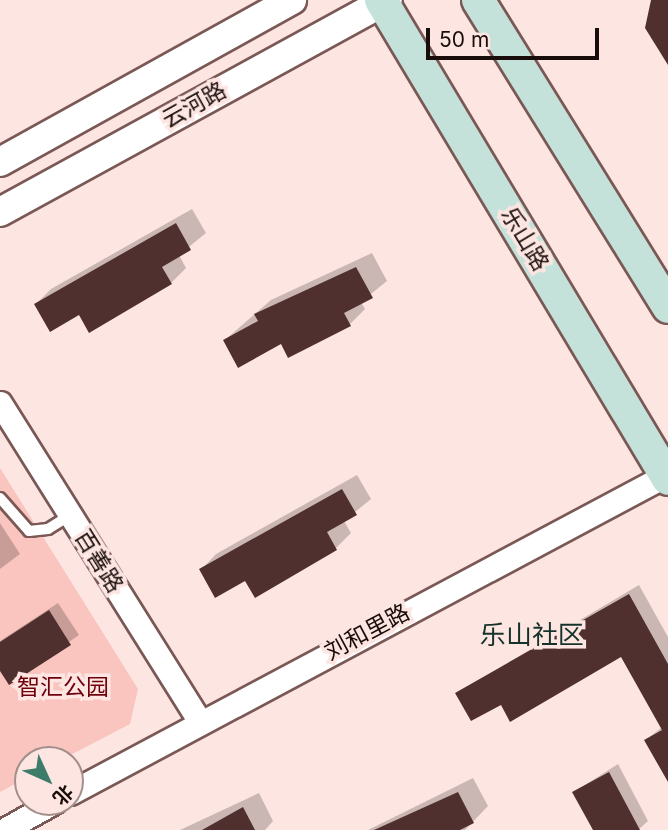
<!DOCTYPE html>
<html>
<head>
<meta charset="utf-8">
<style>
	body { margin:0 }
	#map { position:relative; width:668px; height:830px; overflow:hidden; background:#fde5e2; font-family:Inter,"Noto Sans SC",sans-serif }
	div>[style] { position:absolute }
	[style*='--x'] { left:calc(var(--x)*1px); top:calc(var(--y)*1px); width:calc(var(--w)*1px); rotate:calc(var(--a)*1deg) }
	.green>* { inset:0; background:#fac5bf }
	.shadow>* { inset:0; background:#0003 }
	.building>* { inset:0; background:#4f302e }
	.roads { filter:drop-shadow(2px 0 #7a5855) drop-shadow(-2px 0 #7a5855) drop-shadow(0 2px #7a5855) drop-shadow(0 -2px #7a5855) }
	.service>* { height:10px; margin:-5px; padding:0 5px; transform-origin:5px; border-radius:5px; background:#fff }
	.minor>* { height:23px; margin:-11.5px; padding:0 11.5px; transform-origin:11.5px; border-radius:11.5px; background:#fff }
	.tertiary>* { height:28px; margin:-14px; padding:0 14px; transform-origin:14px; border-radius:14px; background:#fff }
	.secondary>* { height:32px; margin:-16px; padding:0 16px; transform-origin:16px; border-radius:16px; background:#c5e2da }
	span { translate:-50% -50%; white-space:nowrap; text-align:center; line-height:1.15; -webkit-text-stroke:7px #fde5e2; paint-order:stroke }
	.street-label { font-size:23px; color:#190d0b }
	.park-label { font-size:23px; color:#6e000c }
	.quarter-label { font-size:26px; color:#143229 }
	.north { position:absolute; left:14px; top:746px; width:70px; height:70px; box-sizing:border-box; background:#fde5e2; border:2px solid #a28f8c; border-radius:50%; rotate:135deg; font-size:19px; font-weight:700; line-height:28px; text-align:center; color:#190d0b }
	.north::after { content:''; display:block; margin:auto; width:24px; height:32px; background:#3d7c69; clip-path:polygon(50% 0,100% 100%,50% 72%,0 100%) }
	.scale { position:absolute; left:426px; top:28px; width:173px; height:32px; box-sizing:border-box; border:4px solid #190d0b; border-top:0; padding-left:9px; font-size:21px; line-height:24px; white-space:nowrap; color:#190d0b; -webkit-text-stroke:5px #fde5e2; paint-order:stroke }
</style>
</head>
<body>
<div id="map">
	<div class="green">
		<div style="clip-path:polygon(0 468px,138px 689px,130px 724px,61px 760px,28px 760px,28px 777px,0 792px)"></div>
	</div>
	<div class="shadow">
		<div style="clip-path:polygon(192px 209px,206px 233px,179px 255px,186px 268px,171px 283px,80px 313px,36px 304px,51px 289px)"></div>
		<div style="clip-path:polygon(372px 253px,387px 281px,361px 302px,365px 309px,350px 324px,289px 356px,282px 342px,225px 340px,271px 300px)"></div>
		<div style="clip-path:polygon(357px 475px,371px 499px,344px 521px,351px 533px,336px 548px,245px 578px,201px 570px,216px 554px)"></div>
		<div style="clip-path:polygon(0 523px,20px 554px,0 569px)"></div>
		<div style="clip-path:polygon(639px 585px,668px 637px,668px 779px,646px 740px,662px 727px,622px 655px,501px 702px,457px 693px)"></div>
		<div style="clip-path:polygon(58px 603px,79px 635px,10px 683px,0 668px,0 641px)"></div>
		<div style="clip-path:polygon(618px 764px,648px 821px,638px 830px,595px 830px,574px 792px)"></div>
		<div style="clip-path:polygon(473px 778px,488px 806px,465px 830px,368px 830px)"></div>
		<div style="clip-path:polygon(259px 793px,273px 821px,265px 830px,180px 830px)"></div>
	</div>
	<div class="building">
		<div style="clip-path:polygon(651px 0,668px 0,668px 65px,645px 28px)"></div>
		<div style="clip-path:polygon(176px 223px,191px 250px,162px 267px,172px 284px,89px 333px,79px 315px,50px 332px,34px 304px)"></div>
		<div style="clip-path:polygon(356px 267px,373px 298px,344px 313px,351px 326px,288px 358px,281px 344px,238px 368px,223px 340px,258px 321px,254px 314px)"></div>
		<div style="clip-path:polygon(342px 489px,357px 515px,327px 532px,337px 550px,255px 598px,245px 581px,215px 598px,199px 569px)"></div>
		<div style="clip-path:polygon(629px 594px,668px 664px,668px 782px,644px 740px,662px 730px,621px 657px,510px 722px,501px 705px,471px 721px,455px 693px)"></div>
		<div style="clip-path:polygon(49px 610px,71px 645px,9px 685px,0 671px,0 642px)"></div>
		<div style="clip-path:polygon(609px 772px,640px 830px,593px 830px,572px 792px)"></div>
		<div style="clip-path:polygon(458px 792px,474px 823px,460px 830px,374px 830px)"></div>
		<div style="clip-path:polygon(243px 807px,255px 830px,202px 830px)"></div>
	</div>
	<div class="roads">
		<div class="service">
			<div style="--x:0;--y:498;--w:44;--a:48.7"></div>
			<div style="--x:29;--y:531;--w:19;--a:-6"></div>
			<div style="--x:48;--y:529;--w:26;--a:-32"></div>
		</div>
		<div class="minor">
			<div style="--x:0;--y:403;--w:374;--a:57.9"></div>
			<div style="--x:70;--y:793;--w:676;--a:-28.08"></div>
			<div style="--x:4;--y:830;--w:57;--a:-29.2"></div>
		</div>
		<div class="tertiary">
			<div style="--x:0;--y:162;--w:334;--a:-29"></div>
			<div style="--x:0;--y:212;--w:442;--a:-28.7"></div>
		</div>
		<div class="secondary">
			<div style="--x:381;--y:0;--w:558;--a:59.07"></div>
			<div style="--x:478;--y:0;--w:361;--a:58.2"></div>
		</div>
	</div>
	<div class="street-label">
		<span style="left:194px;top:105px;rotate:-29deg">云河路</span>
		<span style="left:525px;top:239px;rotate:59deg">乐山路</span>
		<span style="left:99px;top:561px;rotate:58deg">百善路</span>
		<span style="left:367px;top:632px;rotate:-28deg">刘和里路</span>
	</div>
	<div class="park-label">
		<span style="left:63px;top:687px">智汇公园</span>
	</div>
	<div class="quarter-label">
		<span style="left:532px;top:635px">乐山社区</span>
	</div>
	<div class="north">北</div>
	<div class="scale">50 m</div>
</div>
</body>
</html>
